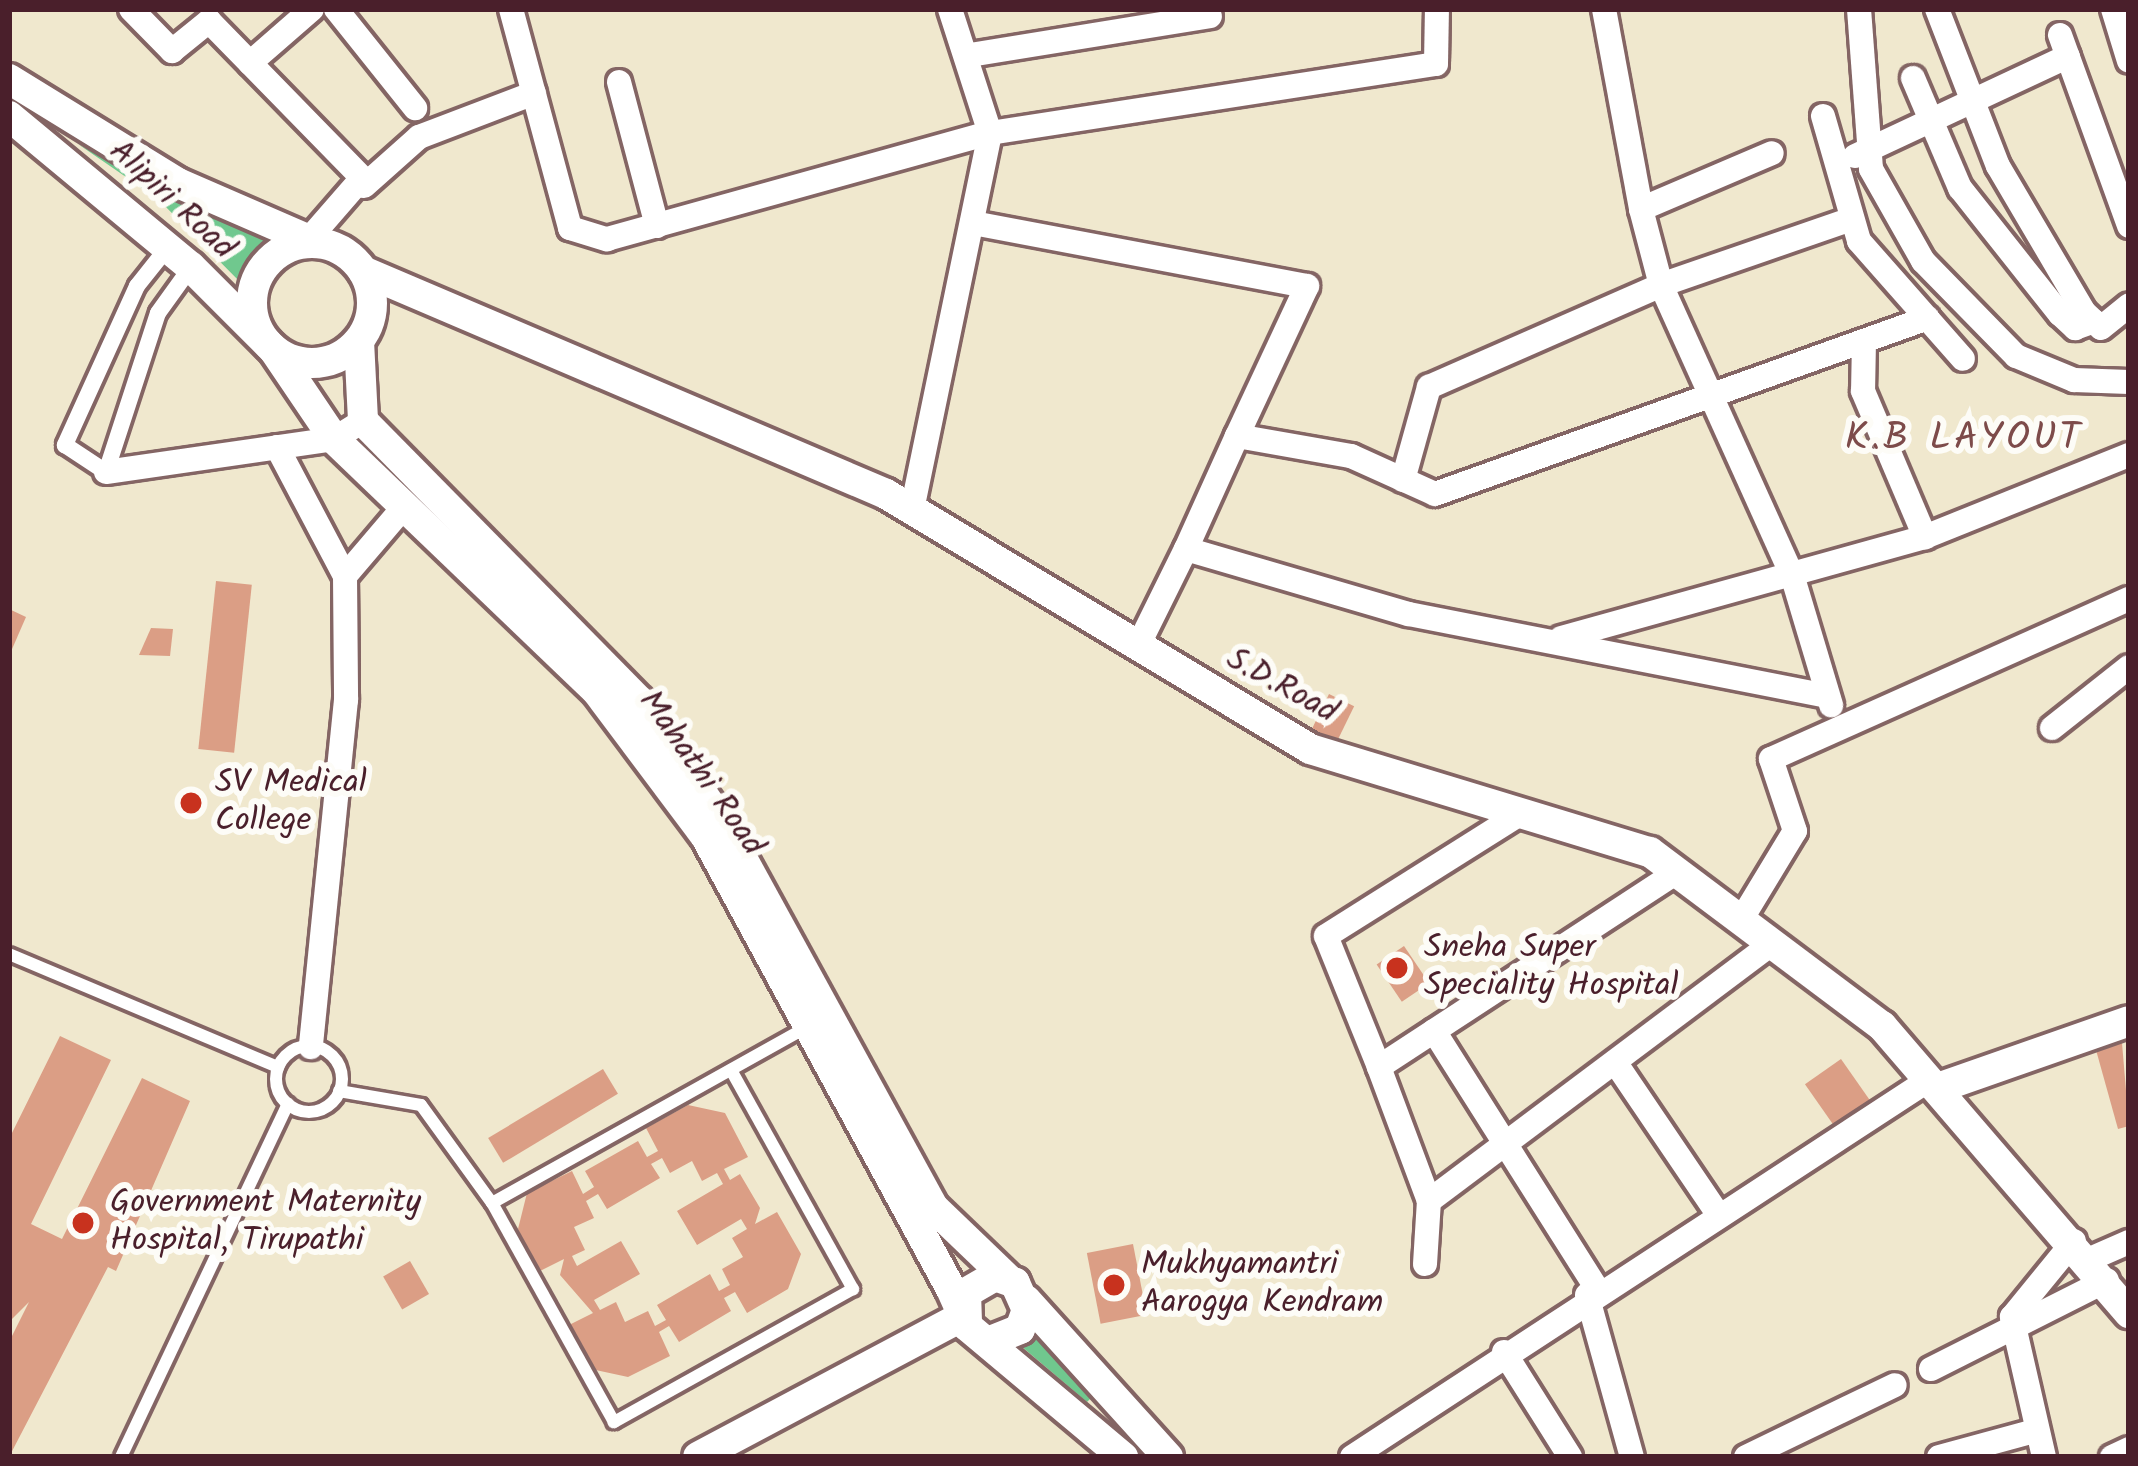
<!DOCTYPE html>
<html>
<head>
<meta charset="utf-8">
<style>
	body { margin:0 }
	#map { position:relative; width:2138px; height:1466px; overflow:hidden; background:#f0e8ce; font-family:Kalam,sans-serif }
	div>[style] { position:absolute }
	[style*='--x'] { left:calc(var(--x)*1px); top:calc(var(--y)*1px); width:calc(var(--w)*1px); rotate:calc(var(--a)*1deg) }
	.green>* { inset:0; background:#70c88e }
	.building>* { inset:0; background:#db9e85; transform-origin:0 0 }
	.roads { filter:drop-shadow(3px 0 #846564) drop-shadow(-3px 0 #846564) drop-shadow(0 3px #846564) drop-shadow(0 -3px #846564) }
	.service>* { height:12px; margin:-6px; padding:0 6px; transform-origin:6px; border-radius:6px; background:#fff }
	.service>.ring { margin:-6px; padding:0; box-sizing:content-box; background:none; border:12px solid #fff; border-radius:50% }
	.pedestrian>* { height:16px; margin:-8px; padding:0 8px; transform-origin:8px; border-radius:8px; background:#fff }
	.minor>* { height:24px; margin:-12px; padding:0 12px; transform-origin:12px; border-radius:12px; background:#fff }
	.tertiary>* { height:30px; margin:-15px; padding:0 15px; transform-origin:15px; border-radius:15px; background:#fff }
	.tertiary>.ring { margin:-15px; padding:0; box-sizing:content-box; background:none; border:30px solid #fff; border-radius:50% }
	.dots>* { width:33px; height:33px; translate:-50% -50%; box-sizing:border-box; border:6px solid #fdfcf7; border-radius:50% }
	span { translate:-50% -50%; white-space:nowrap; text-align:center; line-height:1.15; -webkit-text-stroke:12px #fdfcf7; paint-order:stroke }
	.street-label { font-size:33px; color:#4a1f2b }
	.poi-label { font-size:33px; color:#4a1f2b }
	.left { translate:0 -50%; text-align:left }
	.quarter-label { font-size:39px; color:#7d4b4a; letter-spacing:3px }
	.frame { position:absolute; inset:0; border:12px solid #4a1f2b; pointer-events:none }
</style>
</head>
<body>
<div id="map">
	<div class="green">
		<div style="clip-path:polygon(78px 144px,158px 188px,274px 245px,245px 287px,158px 199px)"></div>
		<div style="clip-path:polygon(1037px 1330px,1095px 1394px,1087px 1402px,1021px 1346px)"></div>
	</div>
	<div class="building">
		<div style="left:216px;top:581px;width:36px;height:169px;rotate:6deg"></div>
		<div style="clip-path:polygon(9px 609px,26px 617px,9px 656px)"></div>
		<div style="clip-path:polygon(151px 628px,173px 629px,170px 656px,139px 655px)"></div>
		<div style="left:1329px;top:694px;width:28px;height:51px;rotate:26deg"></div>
		<div style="left:1404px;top:946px;width:45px;height:33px;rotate:56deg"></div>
		<div style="clip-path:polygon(60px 1036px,111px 1060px,31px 1224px,62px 1239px,142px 1078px,190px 1101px,116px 1271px,108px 1267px,9px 1457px,9px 1342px,29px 1302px,9px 1322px,9px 1139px)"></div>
		<div style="clip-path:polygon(2122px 1043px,2129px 1126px,2118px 1129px,2096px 1050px)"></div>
		<div style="left:1841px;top:1059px;width:72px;height:44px;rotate:55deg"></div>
		<div style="left:603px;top:1069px;width:29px;height:134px;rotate:59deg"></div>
		<div style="clip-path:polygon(evenodd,688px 1105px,725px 1113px,748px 1157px,724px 1169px,730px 1180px,740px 1174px,760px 1208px,755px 1224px,777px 1212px,801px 1254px,788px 1289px,747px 1313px,735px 1292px,724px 1298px,731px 1311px,679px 1342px,669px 1326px,659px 1332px,670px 1356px,628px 1377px,591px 1369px,569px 1325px,593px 1313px,560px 1275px,564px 1259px,538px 1272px,518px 1229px,527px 1193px,572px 1171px,583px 1194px,594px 1187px,585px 1171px,638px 1141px,647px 1157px,658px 1151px,646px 1128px,688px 1105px,662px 1158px,670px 1173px,692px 1161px,702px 1181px,717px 1173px,723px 1184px,677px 1211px,697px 1245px,741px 1219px,747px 1229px,732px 1238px,743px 1257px,722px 1269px,730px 1285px,719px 1291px,710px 1274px,657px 1305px,666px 1320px,655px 1326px,648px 1311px,625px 1322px,616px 1302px,600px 1310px,594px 1300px,640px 1274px,621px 1241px,577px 1266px,572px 1256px,585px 1250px,574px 1227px,594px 1218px,586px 1201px,598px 1194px,607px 1209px,660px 1178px,651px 1164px,662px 1158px)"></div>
		<div style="left:1133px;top:1244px;width:72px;height:47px;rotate:79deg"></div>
		<div style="left:410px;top:1261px;width:38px;height:31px;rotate:60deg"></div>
	</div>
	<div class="roads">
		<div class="service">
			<div style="--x:9;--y:954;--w:292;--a:22.8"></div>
			<div class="ring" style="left:276px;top:1046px;width:54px;height:54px"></div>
			<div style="--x:731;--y:1070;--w:251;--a:60.9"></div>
			<div style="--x:853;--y:1289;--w:274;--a:150.9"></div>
			<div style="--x:614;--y:1422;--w:251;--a:-119.1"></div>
			<div style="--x:492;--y:1203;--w:363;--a:-29.2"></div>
			<div style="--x:339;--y:1091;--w:83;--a:9.7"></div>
			<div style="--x:421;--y:1105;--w:121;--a:54.1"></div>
			<div style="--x:121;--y:1457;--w:391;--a:-64.7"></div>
		</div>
		<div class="pedestrian">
			<div style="--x:168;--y:247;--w:50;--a:128.5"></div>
			<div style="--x:137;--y:286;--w:175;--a:114.4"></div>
			<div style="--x:65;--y:445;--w:49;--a:33.4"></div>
			<div style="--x:106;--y:472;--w:167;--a:-71.9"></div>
			<div style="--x:158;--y:313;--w:57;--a:-54.3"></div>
		</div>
		<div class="minor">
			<div style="--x:131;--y:9;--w:59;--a:45.7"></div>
			<div style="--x:172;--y:51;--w:48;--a:-39"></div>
			<div style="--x:209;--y:21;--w:219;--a:45.7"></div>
			<div style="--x:362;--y:178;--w:81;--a:131"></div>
			<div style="--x:336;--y:9;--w:127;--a:51.4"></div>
			<div style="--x:511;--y:9;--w:227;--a:74.9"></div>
			<div style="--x:570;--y:228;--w:39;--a:17"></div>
			<div style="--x:607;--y:239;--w:397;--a:-15.5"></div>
			<div style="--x:990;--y:133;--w:451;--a:-8.8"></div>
			<div style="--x:1436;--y:64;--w:55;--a:-89"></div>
			<div style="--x:1604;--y:9;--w:203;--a:79.5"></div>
			<div style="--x:1641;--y:209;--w:142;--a:-23.1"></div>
			<div style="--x:1859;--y:9;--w:160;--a:85.7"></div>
			<div style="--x:1871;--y:169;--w:106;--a:60.5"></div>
			<div style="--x:1923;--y:261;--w:133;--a:45.6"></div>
			<div style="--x:2016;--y:356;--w:63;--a:22.5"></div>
			<div style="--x:2074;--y:380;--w:55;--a:2.1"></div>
			<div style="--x:1937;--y:9;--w:168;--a:68.8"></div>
			<div style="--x:1998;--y:166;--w:169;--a:59.5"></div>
			<div style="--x:2084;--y:312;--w:23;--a:43"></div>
			<div style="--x:2101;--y:328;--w:36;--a:-39"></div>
			<div style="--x:2113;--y:9;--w:54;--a:72.9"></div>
			<div style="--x:2060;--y:35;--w:203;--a:70.1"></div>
			<div style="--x:970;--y:55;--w:243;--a:-9.2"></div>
			<div style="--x:250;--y:63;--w:82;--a:-41.1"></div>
			<div style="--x:1913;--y:78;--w:120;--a:66.9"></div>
			<div style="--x:1960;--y:188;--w:161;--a:51.6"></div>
			<div style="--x:2060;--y:314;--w:21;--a:43"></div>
			<div style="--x:2075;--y:328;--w:20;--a:-20"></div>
			<div style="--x:619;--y:82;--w:149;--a:75.2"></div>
			<div style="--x:1823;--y:116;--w:130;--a:73.9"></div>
			<div style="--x:1859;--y:241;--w:157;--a:48.6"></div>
			<div style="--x:1855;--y:156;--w:235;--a:-25.1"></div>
			<div style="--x:364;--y:186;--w:74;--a:-41.7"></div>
			<div style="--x:419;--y:137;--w:123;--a:-20.9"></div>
			<div style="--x:1641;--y:209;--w:79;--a:75.3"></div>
			<div style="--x:1661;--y:285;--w:321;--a:65.7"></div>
			<div style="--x:1793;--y:578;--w:133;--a:73.3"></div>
			<div style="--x:973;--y:223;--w:340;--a:10.7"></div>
			<div style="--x:1307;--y:286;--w:166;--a:115"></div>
			<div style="--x:1864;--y:341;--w:50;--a:91.1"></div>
			<div style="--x:1863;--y:391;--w:159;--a:67"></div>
			<div style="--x:277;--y:447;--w:146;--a:62.2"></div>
			<div style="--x:345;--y:576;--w:124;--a:89.5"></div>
			<div style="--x:346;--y:700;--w:349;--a:95.8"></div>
			<div style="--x:106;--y:472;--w:230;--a:-8.2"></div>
			<div style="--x:334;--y:439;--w:34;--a:-32"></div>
			<div style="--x:1403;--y:480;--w:97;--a:-74.4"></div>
			<div style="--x:1429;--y:387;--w:253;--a:-23.7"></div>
			<div style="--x:1661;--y:285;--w:202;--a:-19.1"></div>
			<div style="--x:912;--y:510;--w:385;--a:-78.3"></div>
			<div style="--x:990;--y:133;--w:130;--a:-107.9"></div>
			<div style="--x:1186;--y:549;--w:124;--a:-65.7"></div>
			<div style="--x:1237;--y:436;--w:116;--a:10"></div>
			<div style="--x:1351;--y:456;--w:92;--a:24.3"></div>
			<div style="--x:1435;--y:494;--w:523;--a:-19.65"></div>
			<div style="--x:345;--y:576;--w:88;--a:-49.6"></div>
			<div style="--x:1561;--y:638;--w:378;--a:-15.5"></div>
			<div style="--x:1925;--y:537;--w:220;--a:-21.9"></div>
			<div style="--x:1138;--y:646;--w:108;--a:-63.7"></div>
			<div style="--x:1186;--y:549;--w:232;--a:16.3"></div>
			<div style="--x:1409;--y:614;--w:426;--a:11.1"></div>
			<div style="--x:2052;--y:728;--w:98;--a:-38.4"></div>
			<div style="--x:1741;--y:920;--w:104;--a:-58.8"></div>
			<div style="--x:1795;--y:831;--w:76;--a:-108.4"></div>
			<div style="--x:1771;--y:759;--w:392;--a:-24.1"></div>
			<div style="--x:1434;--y:1031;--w:305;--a:57.7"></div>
			<div style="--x:1615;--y:1062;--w:184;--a:55.9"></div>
			<div style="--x:1379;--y:1067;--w:141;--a:-112"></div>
			<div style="--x:1326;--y:936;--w:231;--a:-32.2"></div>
			<div style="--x:1429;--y:1201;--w:430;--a:-36.9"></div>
			<div style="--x:2090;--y:1259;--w:43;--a:-23.6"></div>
			<div style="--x:1425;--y:1264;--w:63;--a:-86.4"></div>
			<div style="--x:1429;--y:1201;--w:143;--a:-110.5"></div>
			<div style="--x:1379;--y:1067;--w:356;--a:-33.2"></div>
			<div style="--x:1587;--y:1295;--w:168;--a:74.5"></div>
			<div style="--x:1504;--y:1352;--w:124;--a:57.8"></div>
			<div style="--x:1931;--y:1369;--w:197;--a:-26.8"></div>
			<div style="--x:1352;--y:1457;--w:691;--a:-33.18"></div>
			<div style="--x:1746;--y:1457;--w:165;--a:-25.8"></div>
			<div style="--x:1939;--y:1457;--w:99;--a:-15.2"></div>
			<div style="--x:2044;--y:1457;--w:144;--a:-102.9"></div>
			<div style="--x:2012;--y:1317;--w:98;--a:-50.8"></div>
			<div style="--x:2112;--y:1457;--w:19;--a:-25"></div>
		</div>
		<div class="tertiary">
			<div style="--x:9;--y:79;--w:198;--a:31.6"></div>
			<div style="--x:178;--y:183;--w:150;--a:23.5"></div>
			<div style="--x:9;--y:116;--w:236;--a:39.7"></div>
			<div style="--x:191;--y:267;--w:117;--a:45"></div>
			<div style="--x:274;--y:350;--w:107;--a:56"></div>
			<div style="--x:334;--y:439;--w:363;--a:43.8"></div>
			<div style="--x:596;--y:690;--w:184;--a:53.2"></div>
			<div style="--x:706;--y:837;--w:514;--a:61.54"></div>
			<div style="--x:951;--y:1289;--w:30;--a:66"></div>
			<div style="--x:963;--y:1316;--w:300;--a:152"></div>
			<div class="ring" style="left:252px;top:243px;width:90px;height:90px"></div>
			<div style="--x:363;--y:271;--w:569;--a:23.09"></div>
			<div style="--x:886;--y:494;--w:495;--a:31"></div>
			<div style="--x:1310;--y:749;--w:355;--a:16.9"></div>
			<div style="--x:1650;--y:852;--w:290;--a:36.9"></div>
			<div style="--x:1882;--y:1026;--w:379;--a:49.3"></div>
			<div style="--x:359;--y:341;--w:80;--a:87.1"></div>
			<div style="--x:363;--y:421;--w:393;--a:45.4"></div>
			<div style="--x:639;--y:701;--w:150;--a:55.6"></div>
			<div style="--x:724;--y:825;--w:437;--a:61.3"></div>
			<div style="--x:934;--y:1208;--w:101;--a:43.8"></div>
			<div style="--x:1938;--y:1088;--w:202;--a:-19.3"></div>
			<div style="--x:1026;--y:1300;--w:212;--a:47.9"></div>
			<div style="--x:993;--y:1340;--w:29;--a:-22"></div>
			<div style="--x:1020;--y:1329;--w:20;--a:-70"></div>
			<div style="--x:1027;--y:1310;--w:30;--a:-114"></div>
			<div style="--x:1015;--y:1283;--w:21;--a:-161"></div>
			<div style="--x:995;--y:1276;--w:34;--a:150"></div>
			<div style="--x:966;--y:1293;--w:33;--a:88"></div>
			<div style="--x:967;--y:1326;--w:204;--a:40"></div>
		</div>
	</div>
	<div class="dots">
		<div style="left:191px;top:803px;background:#c8321e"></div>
		<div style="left:1397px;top:968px;background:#c8321e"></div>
		<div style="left:83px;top:1223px;background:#c8321e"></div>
		<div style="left:1114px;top:1285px;background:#c8321e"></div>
	</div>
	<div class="street-label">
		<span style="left:171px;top:201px;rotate:43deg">Alipiri Road</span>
		<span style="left:1281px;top:687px;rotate:29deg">S.D.Road</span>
		<span style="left:700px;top:774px;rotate:55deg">Mahathi Road</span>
	</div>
	<div class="poi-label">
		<span class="left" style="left:215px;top:803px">SV Medical<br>College</span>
		<span class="left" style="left:1424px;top:968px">Sneha Super<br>Speciality Hospital</span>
		<span class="left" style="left:110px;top:1223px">Government Maternity<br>Hospital, Tirupathi</span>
		<span class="left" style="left:1141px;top:1285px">Mukhyamantri<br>Aarogya Kendram</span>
	</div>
	<div class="quarter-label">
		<span style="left:1964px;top:439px">K.B LAYOUT</span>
	</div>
	<div class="frame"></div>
</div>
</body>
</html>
